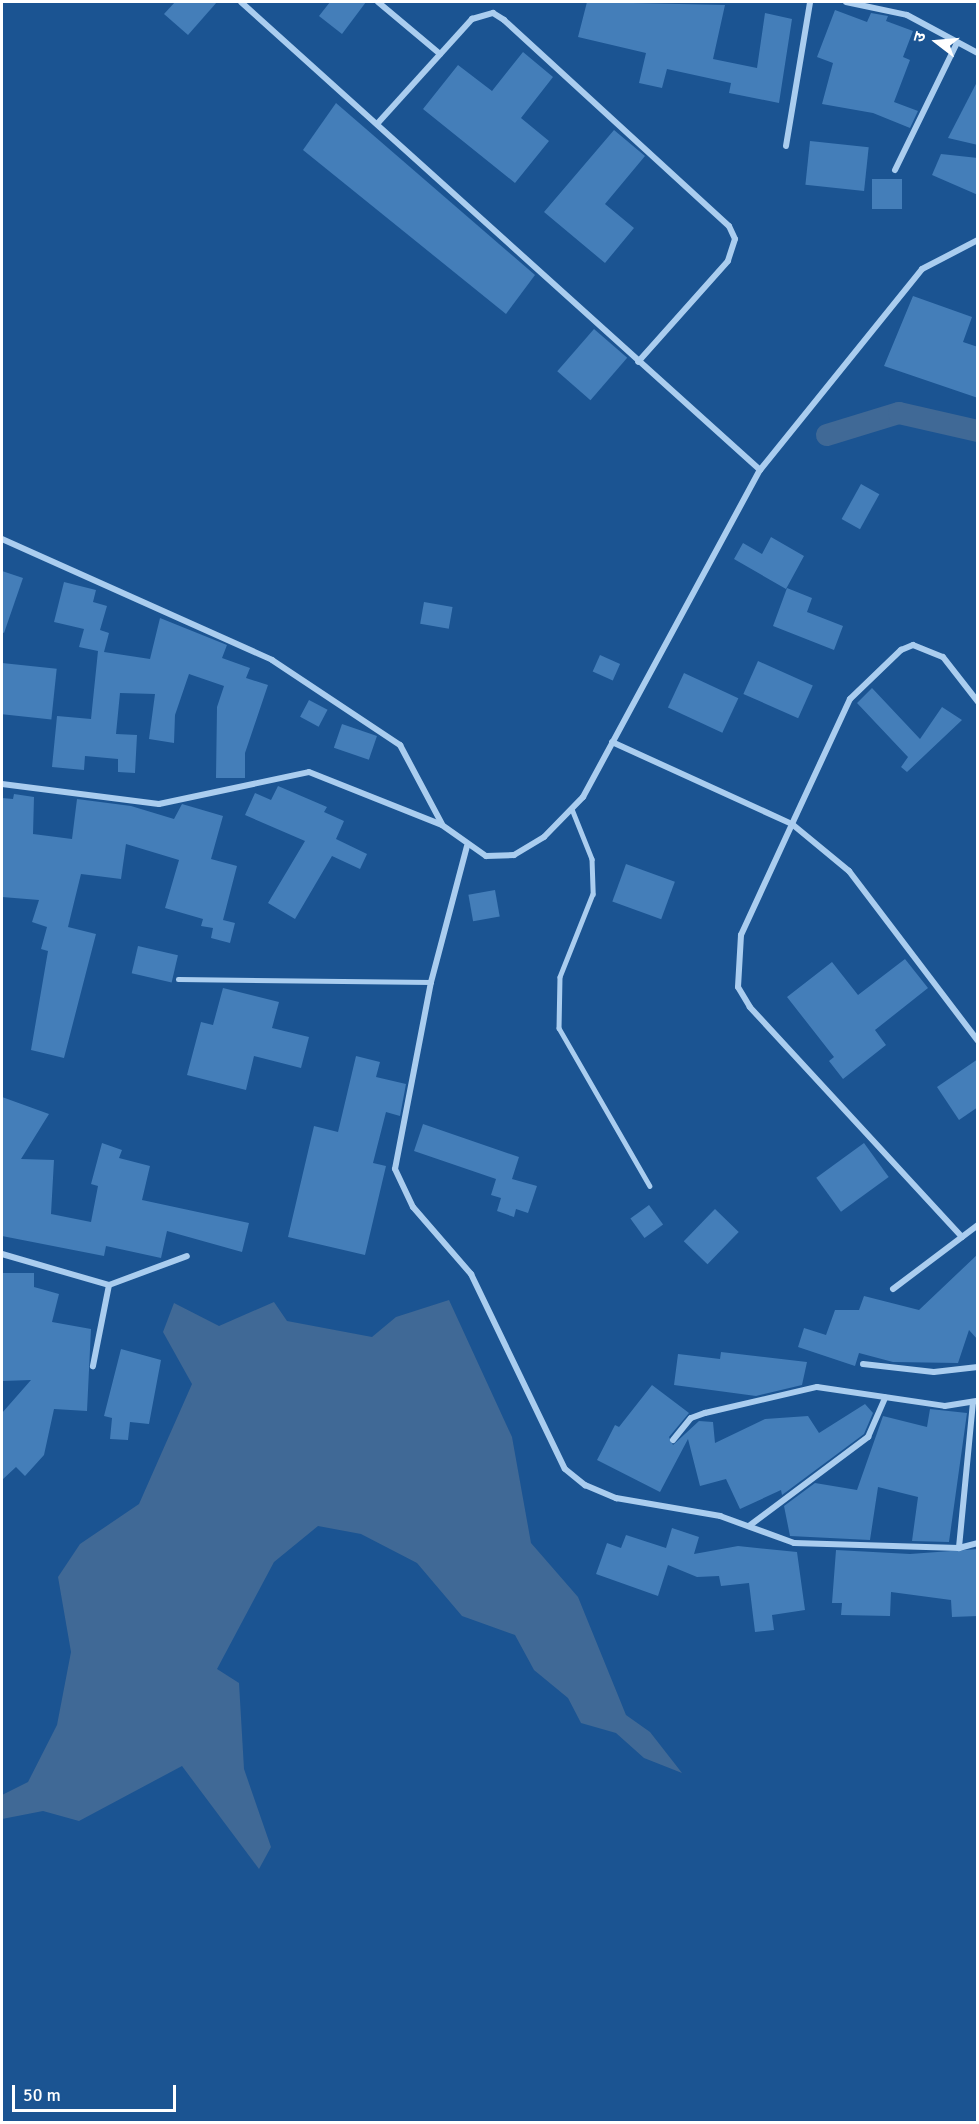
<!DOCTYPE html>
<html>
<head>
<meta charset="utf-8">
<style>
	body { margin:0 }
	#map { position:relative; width:979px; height:2124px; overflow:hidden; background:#1b5492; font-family:Signika,"Noto Sans Devanagari",sans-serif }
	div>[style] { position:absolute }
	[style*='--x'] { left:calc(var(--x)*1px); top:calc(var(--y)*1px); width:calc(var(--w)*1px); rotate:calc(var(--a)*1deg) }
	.water>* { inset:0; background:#406996 }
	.canal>* { height:22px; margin:-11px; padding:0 11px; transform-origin:11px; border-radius:11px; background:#406996 }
	.building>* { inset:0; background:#447eb9; transform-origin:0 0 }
	.service>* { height:4.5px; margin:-2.25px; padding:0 2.25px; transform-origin:2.25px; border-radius:2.25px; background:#aacdef }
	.minor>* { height:6px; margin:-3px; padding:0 3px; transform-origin:3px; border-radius:3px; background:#aacdef }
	span { translate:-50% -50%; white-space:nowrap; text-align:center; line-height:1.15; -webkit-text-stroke:4.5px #1b5492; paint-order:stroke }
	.frame { position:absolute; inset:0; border:3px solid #fff; pointer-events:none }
	.north { position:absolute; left:907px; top:12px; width:60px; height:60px; -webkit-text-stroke:4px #1b5492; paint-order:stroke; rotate:286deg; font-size:16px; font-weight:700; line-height:24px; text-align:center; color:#fff }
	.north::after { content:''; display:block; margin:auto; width:21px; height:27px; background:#fff; clip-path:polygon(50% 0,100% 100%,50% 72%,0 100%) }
	.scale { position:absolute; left:12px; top:2085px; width:164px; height:27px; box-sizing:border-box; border:3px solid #fff; border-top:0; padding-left:8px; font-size:18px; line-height:21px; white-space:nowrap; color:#fff; -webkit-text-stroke:4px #1b5492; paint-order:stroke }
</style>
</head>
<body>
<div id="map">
	<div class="water">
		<div style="clip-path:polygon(449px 1300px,512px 1437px,531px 1543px,578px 1597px,626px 1715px,650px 1732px,682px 1773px,644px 1758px,616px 1733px,581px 1723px,568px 1698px,534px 1670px,515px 1635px,462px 1616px,417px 1563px,361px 1534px,318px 1526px,274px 1562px,217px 1669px,239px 1683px,244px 1769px,271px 1847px,259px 1869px,182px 1766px,79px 1821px,43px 1811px,2px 1819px,2px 1795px,28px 1782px,57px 1725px,71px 1652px,58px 1577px,80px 1544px,139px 1504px,192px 1384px,163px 1332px,174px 1303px,219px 1326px,274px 1302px,287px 1321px,372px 1337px,396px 1317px)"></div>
	</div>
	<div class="canal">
		<div style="--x:827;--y:435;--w:75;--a:-17"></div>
		<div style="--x:899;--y:413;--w:81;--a:12.8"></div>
	</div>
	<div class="building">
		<div style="clip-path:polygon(175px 2px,217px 2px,188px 35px,164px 14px)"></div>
		<div style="clip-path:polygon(330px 2px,366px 2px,342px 34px,319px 16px)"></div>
		<div style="clip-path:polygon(587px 2px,725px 5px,713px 59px,757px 68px,765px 13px,792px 19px,779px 103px,729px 93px,731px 83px,667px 69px,662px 88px,639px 83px,646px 53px,578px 37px)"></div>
		<div style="clip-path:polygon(835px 10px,867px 22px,871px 13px,888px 16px,886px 21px,913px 31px,903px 57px,910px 60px,894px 102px,918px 111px,910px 128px,873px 113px,822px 104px,833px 63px,817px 57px)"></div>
		<div style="clip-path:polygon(523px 52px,553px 77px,521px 118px,549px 141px,515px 183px,423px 109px,458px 65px,492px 91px)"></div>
		<div style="clip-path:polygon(978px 80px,978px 145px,948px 138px)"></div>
		<div style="clip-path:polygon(336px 103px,535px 275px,506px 314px,303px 150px)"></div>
		<div style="clip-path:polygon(614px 130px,645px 156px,605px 204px,634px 228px,605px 263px,544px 212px)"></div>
		<div style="left:810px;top:141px;width:59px;height:44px;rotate:6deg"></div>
		<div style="clip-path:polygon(941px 154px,978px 158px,978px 195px,932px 175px)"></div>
		<div style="left:872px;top:179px;width:30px;height:30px"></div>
		<div style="clip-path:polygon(913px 296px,972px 317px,963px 342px,978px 347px,978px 398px,884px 366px)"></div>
		<div style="left:594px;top:329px;width:44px;height:56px;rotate:41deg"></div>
		<div style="left:861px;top:484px;width:21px;height:40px;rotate:29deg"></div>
		<div style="clip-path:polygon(771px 537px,804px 556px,786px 589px,734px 559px,743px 543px,762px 554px)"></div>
		<div style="clip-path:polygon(2px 571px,23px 578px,4px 633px,2px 632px)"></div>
		<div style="clip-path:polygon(64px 582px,96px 590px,93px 602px,107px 606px,100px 630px,109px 633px,104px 652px,150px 659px,160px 618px,227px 645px,222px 658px,250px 668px,246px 678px,268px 685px,245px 753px,245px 778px,216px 778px,217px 707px,224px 686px,189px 674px,175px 715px,174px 743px,149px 739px,155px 694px,120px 693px,116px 734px,137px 735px,135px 773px,118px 772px,118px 759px,85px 756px,84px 770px,52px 767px,57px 716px,91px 719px,98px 651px,79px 647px,84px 629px,54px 622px)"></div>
		<div style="clip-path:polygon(787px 588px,812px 598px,807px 612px,843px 626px,834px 650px,773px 626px)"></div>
		<div style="left:424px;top:602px;width:29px;height:22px;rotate:10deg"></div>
		<div style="left:600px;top:655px;width:22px;height:18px;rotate:24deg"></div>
		<div style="left:758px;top:661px;width:60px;height:36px;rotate:24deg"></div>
		<div style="left:2px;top:663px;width:55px;height:51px;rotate:6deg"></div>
		<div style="left:684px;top:673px;width:60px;height:38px;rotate:25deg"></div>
		<div style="clip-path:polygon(872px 688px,920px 739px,942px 707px,962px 720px,907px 772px,901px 767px,908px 757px,857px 703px)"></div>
		<div style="left:309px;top:700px;width:21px;height:19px;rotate:28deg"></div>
		<div style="left:342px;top:724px;width:37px;height:25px;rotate:19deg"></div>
		<div style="clip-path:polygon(278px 786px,327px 807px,324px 812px,344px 821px,336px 839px,367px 854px,360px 869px,332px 856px,295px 919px,268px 903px,305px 841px,245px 815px,255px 793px,271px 800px)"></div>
		<div style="clip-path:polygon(14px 794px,34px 797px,33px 834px,72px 839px,77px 799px,131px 806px,174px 819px,182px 804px,223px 816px,211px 859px,237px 866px,223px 920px,235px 923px,230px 943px,211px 938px,213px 928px,201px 926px,203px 919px,165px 908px,179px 860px,126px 844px,121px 879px,81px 874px,68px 927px,96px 934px,64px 1058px,31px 1050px,48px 951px,41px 949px,47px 927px,32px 922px,39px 900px,2px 897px,2px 798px,13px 799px)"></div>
		<div style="left:626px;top:864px;width:52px;height:40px;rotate:20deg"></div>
		<div style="left:495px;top:890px;width:27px;height:27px;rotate:80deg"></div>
		<div style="left:138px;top:946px;width:41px;height:28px;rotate:13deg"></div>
		<div style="clip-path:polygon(905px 959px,928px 988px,875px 1030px,886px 1045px,843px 1079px,829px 1061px,834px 1057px,787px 997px,832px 962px,858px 995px)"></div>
		<div style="clip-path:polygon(223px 988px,279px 1002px,272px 1028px,309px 1037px,301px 1068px,254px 1056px,246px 1090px,187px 1075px,201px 1022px,213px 1025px)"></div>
		<div style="clip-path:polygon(356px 1056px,380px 1062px,376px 1077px,406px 1084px,400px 1116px,386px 1112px,373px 1163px,386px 1166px,365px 1255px,288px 1237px,314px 1126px,338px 1132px)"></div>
		<div style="clip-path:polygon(978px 1059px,978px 1107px,959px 1120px,937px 1087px)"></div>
		<div style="clip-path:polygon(2px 1097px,49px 1114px,21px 1159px,54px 1160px,51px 1214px,91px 1222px,98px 1186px,91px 1184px,102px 1143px,122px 1150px,119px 1158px,150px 1166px,142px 1200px,249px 1223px,242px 1252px,167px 1231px,161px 1258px,106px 1246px,104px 1256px,2px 1236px)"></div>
		<div style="clip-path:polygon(423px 1124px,519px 1157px,512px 1179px,537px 1186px,528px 1213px,516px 1209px,514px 1217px,497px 1211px,501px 1198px,491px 1195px,496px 1179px,414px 1151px)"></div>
		<div style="left:864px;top:1143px;width:42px;height:59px;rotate:54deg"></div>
		<div style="left:649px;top:1205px;width:24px;height:23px;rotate:54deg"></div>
		<div style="left:715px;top:1209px;width:33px;height:45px;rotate:44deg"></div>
		<div style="clip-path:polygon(978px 1254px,978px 1340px,969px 1330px,958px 1363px,893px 1362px,859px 1353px,855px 1366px,798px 1347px,804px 1328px,826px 1335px,835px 1310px,859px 1310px,864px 1296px,919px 1310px)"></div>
		<div style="clip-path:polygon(2px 1273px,34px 1273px,34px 1287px,59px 1294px,52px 1322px,91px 1329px,87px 1411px,54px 1409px,44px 1455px,25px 1476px,16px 1467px,2px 1480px,2px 1413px,31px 1380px,2px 1381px)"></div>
		<div style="clip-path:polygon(121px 1349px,161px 1360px,149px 1424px,130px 1422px,128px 1440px,110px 1439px,112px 1418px,104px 1416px)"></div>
		<div style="clip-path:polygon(721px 1352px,807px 1362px,802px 1385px,756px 1396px,674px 1385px,678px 1354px,720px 1359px)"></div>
		<div style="clip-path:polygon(652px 1385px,689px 1413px,669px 1437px,673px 1445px,699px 1421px,713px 1422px,715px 1443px,765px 1419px,808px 1416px,819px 1433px,865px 1404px,873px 1413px,864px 1434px,782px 1495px,781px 1490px,740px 1509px,726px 1479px,700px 1486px,688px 1439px,660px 1492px,597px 1460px,615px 1425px,619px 1427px)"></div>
		<div style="clip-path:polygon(930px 1409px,967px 1413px,949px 1542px,912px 1541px,918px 1497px,878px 1487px,870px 1540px,790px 1536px,784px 1506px,815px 1483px,857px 1490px,883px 1416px,927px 1427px)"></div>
		<div style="clip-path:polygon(672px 1528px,699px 1537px,694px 1554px,738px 1546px,797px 1552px,805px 1610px,772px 1615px,774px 1630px,755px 1632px,749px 1583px,721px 1586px,719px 1576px,697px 1577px,668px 1565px,658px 1596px,596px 1574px,607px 1543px,621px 1548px,626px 1535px,666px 1548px)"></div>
		<div style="clip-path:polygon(978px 1549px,978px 1616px,952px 1617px,951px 1600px,891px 1592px,890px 1616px,841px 1615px,842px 1603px,832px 1603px,836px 1550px,910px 1554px)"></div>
	</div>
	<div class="service">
		<div style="--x:572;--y:809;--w:54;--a:68.2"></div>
		<div style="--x:592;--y:859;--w:35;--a:88"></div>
		<div style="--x:593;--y:894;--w:89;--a:111.7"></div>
		<div style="--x:560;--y:977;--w:51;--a:91.1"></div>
		<div style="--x:559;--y:1028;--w:182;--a:60.1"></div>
		<div style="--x:178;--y:979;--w:253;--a:0.7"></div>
	</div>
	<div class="minor">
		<div style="--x:241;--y:2;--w:699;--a:42.04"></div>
		<div style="--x:378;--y:2;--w:81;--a:40"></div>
		<div style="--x:846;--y:2;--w:62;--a:12"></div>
		<div style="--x:907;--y:15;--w:81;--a:28.2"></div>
		<div style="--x:377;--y:124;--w:142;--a:-47.9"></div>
		<div style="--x:472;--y:19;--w:22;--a:-16"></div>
		<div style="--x:493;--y:13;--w:13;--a:32"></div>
		<div style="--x:504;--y:20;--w:305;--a:42.5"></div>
		<div style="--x:729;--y:226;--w:14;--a:65"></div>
		<div style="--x:735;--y:239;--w:23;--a:108"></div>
		<div style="--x:728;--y:261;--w:135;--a:131.7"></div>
		<div style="--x:786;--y:146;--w:146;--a:-80.5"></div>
		<div style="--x:895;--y:170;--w:141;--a:-64"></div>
		<div style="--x:2;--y:539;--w:296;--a:24.1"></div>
		<div style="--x:272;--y:660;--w:154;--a:33.6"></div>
		<div style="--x:400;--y:745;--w:89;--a:62"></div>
		<div style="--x:612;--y:742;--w:198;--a:24.5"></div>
		<div style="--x:792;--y:824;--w:138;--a:-65.1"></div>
		<div style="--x:850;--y:699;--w:71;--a:-43.9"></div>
		<div style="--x:901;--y:650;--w:13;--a:-23"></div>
		<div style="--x:913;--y:645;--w:32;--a:22"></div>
		<div style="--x:943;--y:657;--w:57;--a:52.1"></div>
		<div style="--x:2;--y:784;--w:158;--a:7.3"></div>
		<div style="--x:159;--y:804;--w:153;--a:-12"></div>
		<div style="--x:309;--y:772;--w:143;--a:21.7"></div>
		<div style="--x:442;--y:825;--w:54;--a:35.2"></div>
		<div style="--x:486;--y:856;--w:28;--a:-2"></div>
		<div style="--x:514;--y:855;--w:35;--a:-31"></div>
		<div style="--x:544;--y:837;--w:56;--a:-45.7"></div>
		<div style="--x:583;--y:797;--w:372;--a:-61.6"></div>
		<div style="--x:760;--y:470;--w:258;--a:-51.1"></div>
		<div style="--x:922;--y:269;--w:63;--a:-27.4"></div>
		<div style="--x:467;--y:846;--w:141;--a:104.8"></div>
		<div style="--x:431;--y:982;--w:190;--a:100.9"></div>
		<div style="--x:395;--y:1169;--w:42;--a:64.7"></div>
		<div style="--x:413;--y:1207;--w:89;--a:49.1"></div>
		<div style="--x:471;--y:1274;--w:216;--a:64.3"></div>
		<div style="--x:565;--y:1469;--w:26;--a:39"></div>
		<div style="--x:585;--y:1485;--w:34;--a:23"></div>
		<div style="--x:616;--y:1498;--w:106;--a:9.8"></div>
		<div style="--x:720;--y:1516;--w:79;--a:20"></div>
		<div style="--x:794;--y:1543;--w:165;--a:1.7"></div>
		<div style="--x:962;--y:1237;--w:313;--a:-132.7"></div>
		<div style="--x:750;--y:1007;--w:23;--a:-121"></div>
		<div style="--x:738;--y:987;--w:52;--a:-86.7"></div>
		<div style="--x:741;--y:935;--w:122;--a:-65.3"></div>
		<div style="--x:792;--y:824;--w:74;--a:39.5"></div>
		<div style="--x:849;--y:871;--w:213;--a:52.8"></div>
		<div style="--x:2;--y:1254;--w:111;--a:16.2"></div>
		<div style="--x:109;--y:1285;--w:83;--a:101.2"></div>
		<div style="--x:109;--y:1285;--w:83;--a:-20.4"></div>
		<div style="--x:893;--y:1289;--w:106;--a:-37"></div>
		<div style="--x:863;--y:1364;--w:71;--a:6.4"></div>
		<div style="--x:934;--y:1372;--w:44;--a:-6.5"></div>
		<div style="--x:973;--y:1402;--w:147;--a:95.5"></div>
		<div style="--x:959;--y:1548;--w:20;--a:-15"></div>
		<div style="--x:673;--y:1440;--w:28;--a:-51"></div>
		<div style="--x:691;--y:1418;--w:15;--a:-20"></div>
		<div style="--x:705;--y:1413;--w:115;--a:-13.1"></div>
		<div style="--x:817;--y:1387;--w:129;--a:8.4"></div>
		<div style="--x:945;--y:1406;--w:33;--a:-9"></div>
		<div style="--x:749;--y:1526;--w:149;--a:-36.8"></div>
		<div style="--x:868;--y:1437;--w:43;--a:-66.4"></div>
	</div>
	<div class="frame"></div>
	<div class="north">उ</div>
	<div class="scale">50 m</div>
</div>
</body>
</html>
